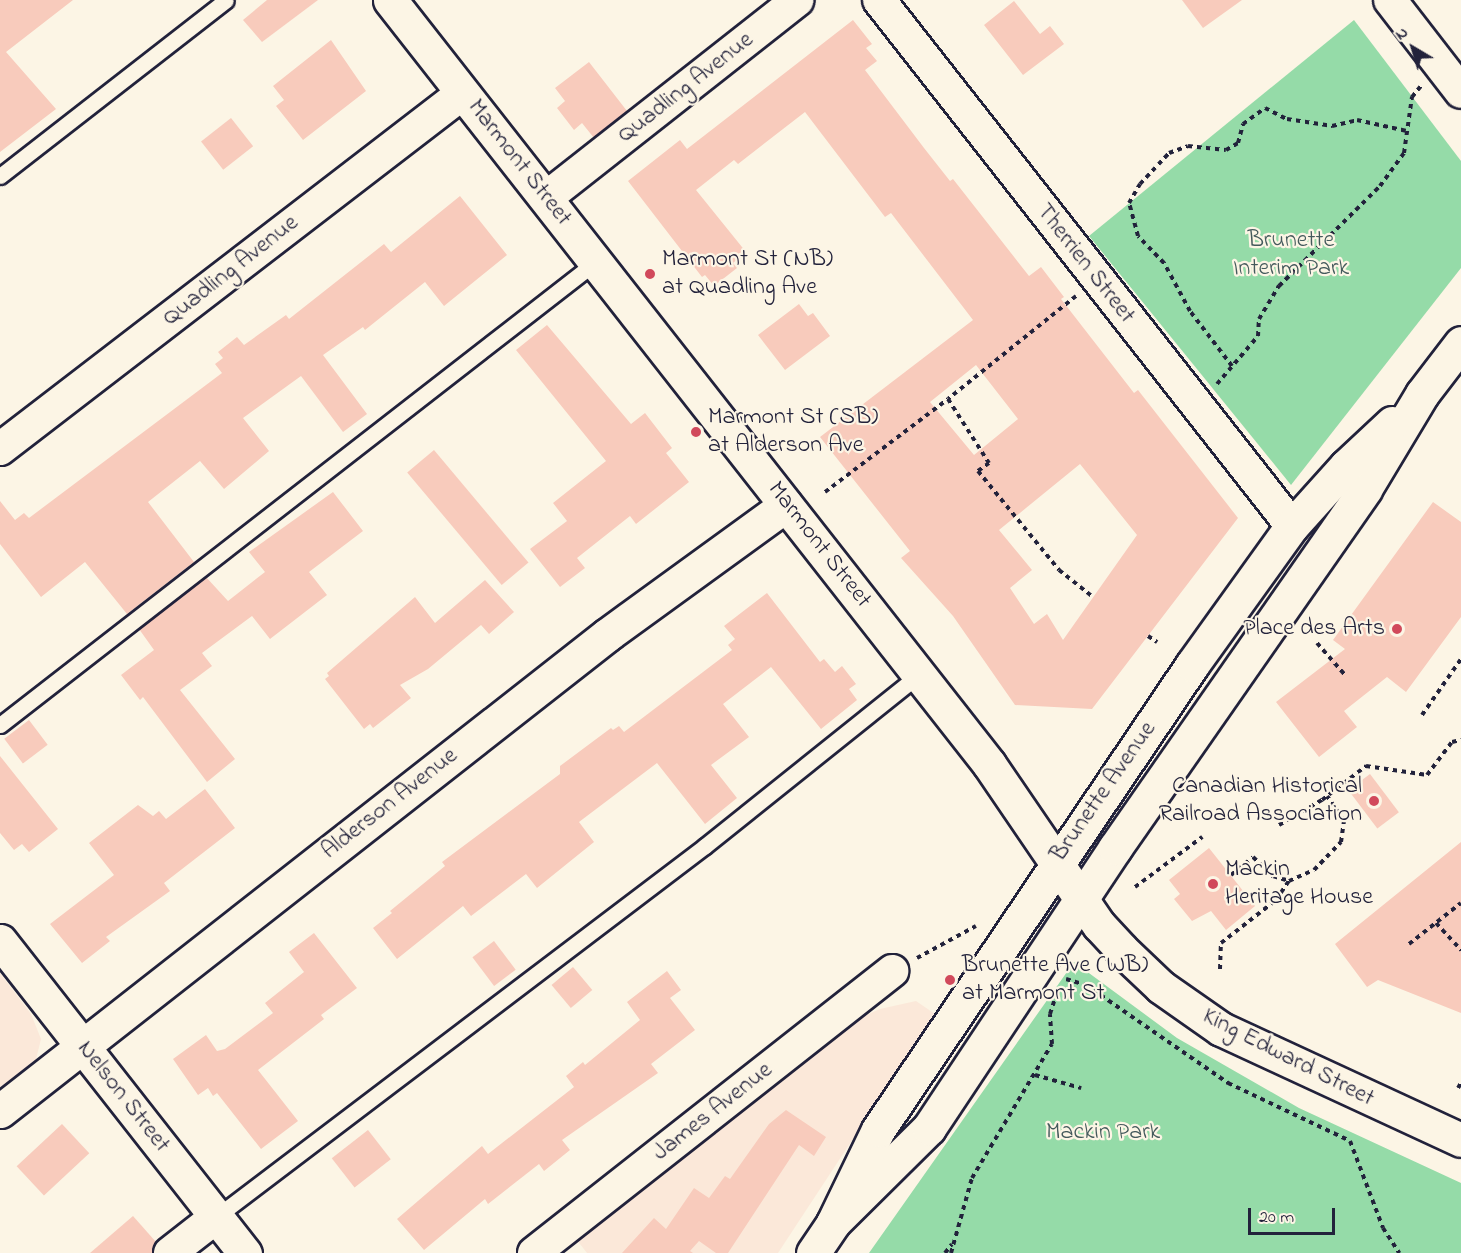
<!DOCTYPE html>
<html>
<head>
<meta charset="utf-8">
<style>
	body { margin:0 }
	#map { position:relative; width:1461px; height:1253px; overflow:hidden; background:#fcf5e5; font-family:"Indie Flower",sans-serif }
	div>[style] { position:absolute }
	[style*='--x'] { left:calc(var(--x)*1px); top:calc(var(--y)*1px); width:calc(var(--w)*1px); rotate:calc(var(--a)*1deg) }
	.built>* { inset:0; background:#fbe8d9 }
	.green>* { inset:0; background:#95dba8 }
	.building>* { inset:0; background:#f8cbbc; transform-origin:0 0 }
	.path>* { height:4px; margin-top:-2px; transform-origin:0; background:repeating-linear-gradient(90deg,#22223b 0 4.5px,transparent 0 9px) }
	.roads { filter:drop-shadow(2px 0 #22223b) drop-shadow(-2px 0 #22223b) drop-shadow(0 2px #22223b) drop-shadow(0 -2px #22223b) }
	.service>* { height:15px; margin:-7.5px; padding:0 7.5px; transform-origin:7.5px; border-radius:7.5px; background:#fcf5e5 }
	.minor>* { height:32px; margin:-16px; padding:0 16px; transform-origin:16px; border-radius:16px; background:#fcf5e5 }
	.tertiary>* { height:33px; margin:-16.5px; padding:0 16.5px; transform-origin:16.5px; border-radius:16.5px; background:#fcf5e5 }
	.secondary>* { height:33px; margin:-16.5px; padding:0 16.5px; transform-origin:16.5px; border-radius:16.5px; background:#fcf5e5 }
	.dots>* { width:16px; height:16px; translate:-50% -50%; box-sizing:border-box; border:3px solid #fcf5e5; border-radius:50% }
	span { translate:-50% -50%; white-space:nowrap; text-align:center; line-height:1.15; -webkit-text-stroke:4.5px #fcf5e5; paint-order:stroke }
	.street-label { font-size:24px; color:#22223b }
	.park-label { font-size:24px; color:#445a5c }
	.poi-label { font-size:24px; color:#22223b }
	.left { translate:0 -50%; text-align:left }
	.right { translate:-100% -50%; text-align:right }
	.north { position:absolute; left:1383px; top:18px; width:60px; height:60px; -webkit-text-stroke:4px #fcf5e5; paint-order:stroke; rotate:322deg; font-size:16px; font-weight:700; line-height:24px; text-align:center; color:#22223b }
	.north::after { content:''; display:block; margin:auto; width:21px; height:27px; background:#22223b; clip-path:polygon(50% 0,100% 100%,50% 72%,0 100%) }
	.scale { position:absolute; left:1248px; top:1208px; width:87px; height:27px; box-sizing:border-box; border:3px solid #22223b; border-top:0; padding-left:8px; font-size:18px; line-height:21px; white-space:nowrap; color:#22223b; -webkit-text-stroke:4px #fcf5e5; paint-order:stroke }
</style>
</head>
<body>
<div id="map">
	<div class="built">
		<div style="clip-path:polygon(0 973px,31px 1014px,41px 1039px,36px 1059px,0 1089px)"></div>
		<div style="clip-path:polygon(916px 1001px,935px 1014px,778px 1253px,587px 1253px,573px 1235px,848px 1023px,880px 1009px)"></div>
	</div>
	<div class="green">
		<div style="clip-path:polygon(1354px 20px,1461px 161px,1461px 268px,1291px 485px,1089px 236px)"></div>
		<div style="clip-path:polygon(1074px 962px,1177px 1038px,1299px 1108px,1461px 1183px,1461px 1253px,869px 1253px)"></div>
	</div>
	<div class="building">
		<div style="clip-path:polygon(0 0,73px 0,6px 52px,56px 109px,0 152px)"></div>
		<div style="clip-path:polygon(267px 0,318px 0,262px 42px,243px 20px)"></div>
		<div style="clip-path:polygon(1182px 0,1242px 0,1203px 28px)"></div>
		<div style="clip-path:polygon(1014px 1px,1040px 34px,1050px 26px,1064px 44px,1023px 75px,984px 25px)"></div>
		<div style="clip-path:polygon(evenodd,853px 20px,872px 44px,866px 48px,877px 61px,865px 70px,924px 148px,950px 181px,953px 179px,1029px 276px,1041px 267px,1064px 297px,1061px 299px,1134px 393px,1138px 390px,1238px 518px,1092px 709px,1015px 705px,953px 616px,901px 558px,910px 551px,820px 437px,973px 320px,891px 213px,885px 217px,805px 112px,738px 164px,734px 160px,696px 190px,746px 252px,733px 263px,737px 268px,714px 286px,705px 275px,702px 277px,628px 181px,680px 140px,687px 149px,853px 20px,976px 365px,1018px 419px,974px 455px,930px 402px,976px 365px,853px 20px,1080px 464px,1137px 535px,1063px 640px,1047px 614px,1034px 624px,1010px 588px,1032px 570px,999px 530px,1080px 464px)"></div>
		<div style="clip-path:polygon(331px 40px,366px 91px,303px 140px,276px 106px,284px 100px,273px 86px)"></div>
		<div style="clip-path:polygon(589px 62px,627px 111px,594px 138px,582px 123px,574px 130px,557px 108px,565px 101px,555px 88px)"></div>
		<div style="left:231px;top:118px;width:36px;height:38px;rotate:52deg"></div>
		<div style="clip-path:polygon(460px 196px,507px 255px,444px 306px,425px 282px,365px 330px,363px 327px,323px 355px,367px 414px,343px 432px,301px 376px,243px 418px,269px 451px,224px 489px,200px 461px,148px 502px,194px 562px,127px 614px,85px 562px,41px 597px,0 544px,0 501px,15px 520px,24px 513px,29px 518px,222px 373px,215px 364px,223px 358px,218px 352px,237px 337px,244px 345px,286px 315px,289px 319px,384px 244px,391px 252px)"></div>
		<div style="clip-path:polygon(799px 304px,808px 316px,813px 313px,830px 336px,785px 370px,758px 335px)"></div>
		<div style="clip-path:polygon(547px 325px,631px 424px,645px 413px,672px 448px,666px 453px,689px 482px,636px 524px,630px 516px,577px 558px,585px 568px,560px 587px,530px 549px,567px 521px,553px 503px,606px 461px,516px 350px)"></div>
		<div style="left:434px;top:450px;width:147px;height:35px;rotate:50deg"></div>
		<div style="clip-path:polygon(333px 492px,363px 531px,309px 572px,327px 595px,270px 639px,252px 616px,202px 653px,212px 666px,180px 690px,235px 759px,207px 782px,143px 697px,140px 700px,121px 675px,154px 650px,139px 629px,206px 577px,228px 601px,265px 572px,249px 552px)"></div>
		<div style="clip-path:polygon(1433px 502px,1461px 522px,1461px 617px,1406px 692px,1387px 677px,1344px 711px,1357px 727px,1319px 757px,1276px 702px,1345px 649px,1333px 640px)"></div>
		<div style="clip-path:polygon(485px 580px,514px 612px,489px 634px,481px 625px,428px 669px,400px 685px,411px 698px,373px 728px,370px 724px,364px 729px,325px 679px,329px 676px,327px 673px,415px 597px,435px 623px)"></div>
		<div style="clip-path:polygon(767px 593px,820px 662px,824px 659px,835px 672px,842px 666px,856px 684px,849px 689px,857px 700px,821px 729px,771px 667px,723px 704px,749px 737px,711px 765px,737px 798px,705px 824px,657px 763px,579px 822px,594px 842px,537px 888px,526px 874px,471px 916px,463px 906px,397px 959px,373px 928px,392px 913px,390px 911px,445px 866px,442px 862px,560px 774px,560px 766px,611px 728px,613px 730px,619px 726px,624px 732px,732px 650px,728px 645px,735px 639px,724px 626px)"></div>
		<div style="left:29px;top:720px;width:31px;height:31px;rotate:53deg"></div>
		<div style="clip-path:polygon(0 756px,58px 829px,29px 852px,22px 844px,14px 850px,0 833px)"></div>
		<div style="left:1370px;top:774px;width:48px;height:27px;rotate:53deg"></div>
		<div style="clip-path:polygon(205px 789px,235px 828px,164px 883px,170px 891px,106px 937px,110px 941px,82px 963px,50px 924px,114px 875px,89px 843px,138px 805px,153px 816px,159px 811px,166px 819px)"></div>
		<div style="clip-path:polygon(1461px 842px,1461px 1013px,1378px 980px,1367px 987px,1335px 944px)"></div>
		<div style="clip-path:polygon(1209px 848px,1255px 906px,1226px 930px,1211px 911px,1192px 921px,1174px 899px,1180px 894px,1169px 880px)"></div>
		<div style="clip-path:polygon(314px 933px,357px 988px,321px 1015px,324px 1019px,258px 1070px,298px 1121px,261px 1149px,217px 1093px,213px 1096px,208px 1088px,198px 1095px,173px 1059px,206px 1035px,217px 1051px,225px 1049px,273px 1013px,265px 1003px,304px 972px,289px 952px)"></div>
		<div style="left:494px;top:941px;width:36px;height:27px;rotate:53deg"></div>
		<div style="left:573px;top:967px;width:30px;height:28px;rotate:50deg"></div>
		<div style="clip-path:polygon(667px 971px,681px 990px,670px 998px,695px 1030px,651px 1064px,658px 1073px,562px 1140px,570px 1150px,544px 1171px,539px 1164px,488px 1204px,485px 1199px,424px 1250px,397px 1219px,482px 1146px,488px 1154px,574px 1087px,566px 1076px,583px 1062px,585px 1065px,640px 1020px,627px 1002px)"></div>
		<div style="clip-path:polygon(786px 1110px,826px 1137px,814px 1156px,799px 1145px,728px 1253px,716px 1253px,699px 1241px,690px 1251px,693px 1253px,622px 1253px,654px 1218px,666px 1229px,694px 1188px,709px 1198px,725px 1176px,730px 1179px,769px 1124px)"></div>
		<div style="left:62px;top:1124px;width:40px;height:62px;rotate:47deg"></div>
		<div style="left:368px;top:1130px;width:37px;height:46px;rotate:52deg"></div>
		<div style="clip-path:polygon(133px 1216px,156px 1242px,152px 1253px,90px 1253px)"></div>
	</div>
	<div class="path">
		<div style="--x:1076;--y:296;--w:164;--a:141.2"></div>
		<div style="--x:948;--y:399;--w:76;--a:57.4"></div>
		<div style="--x:989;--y:463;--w:14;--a:144"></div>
		<div style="--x:978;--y:471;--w:128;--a:50.7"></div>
		<div style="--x:1059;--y:570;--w:43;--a:38.5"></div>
		<div style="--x:1232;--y:366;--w:69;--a:-127.4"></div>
		<div style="--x:1190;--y:311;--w:55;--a:-118.4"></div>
		<div style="--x:1164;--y:263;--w:37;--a:-134"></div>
		<div style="--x:1138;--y:236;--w:34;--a:-105"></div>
		<div style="--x:1129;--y:203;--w:22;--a:-60"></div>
		<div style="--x:1140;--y:184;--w:42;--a:-46.9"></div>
		<div style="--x:1169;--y:153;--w:20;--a:-20"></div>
		<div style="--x:1188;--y:146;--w:38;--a:6"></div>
		<div style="--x:1226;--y:150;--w:14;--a:-30"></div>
		<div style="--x:1238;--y:143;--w:20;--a:-75"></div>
		<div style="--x:1243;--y:124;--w:27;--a:-36"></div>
		<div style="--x:1265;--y:108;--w:25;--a:27"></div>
		<div style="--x:1287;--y:119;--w:46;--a:8.8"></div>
		<div style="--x:1332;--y:126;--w:26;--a:-13"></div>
		<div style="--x:1357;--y:120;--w:51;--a:12.4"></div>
		<div style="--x:1217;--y:384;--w:63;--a:-49.5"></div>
		<div style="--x:1258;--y:336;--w:17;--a:-87"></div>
		<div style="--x:1259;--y:319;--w:39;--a:-59"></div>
		<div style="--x:1279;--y:286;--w:142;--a:-44.7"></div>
		<div style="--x:1380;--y:186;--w:41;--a:-54"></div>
		<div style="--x:1404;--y:153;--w:57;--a:-81.9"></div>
		<div style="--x:1412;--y:97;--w:14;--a:-51"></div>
		<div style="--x:825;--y:492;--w:154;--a:-37.1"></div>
		<div style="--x:1148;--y:636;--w:11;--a:34"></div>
		<div style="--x:1317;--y:643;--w:44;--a:48.7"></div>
		<div style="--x:1422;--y:715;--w:68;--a:-55.1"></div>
		<div style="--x:1279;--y:825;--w:50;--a:-30.2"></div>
		<div style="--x:1322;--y:800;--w:56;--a:-37.7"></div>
		<div style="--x:1366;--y:766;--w:62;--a:8.4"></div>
		<div style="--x:1427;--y:775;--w:41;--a:-52.9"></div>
		<div style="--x:1452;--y:742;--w:9;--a:-13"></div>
		<div style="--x:1231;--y:875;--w:28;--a:-39"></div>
		<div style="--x:1253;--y:857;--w:28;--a:44"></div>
		<div style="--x:1273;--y:876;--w:17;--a:17"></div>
		<div style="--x:1289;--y:881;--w:27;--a:-24"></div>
		<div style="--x:1314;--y:870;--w:39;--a:-46"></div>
		<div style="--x:1341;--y:842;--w:21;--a:-82"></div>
		<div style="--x:1344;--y:821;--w:30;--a:-124"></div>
		<div style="--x:1135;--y:887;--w:84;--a:-36.7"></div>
		<div style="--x:1436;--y:923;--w:37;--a:47"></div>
		<div style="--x:1409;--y:944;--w:66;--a:-38.3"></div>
		<div style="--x:917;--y:958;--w:67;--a:-28.5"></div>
		<div style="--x:1220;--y:969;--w:26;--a:-88"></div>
		<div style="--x:1221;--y:943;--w:70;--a:-38"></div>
		<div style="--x:1276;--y:900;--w:23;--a:-56"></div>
		<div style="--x:1066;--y:979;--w:21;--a:17"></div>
		<div style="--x:1086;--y:985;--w:173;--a:34.6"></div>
		<div style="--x:1228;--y:1083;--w:135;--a:25.4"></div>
		<div style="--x:1350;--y:1141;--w:93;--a:69.2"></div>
		<div style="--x:1383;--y:1228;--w:30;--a:57"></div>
		<div style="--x:1035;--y:1075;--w:48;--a:15.8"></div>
		<div style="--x:1458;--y:1088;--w:6;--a:-59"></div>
		<div style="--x:945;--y:1253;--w:11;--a:-52"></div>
		<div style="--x:951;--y:1253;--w:78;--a:-74.4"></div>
		<div style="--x:972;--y:1178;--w:156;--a:-59.2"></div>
		<div style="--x:1052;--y:1044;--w:30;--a:-94"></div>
		<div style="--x:1050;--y:1014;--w:20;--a:-72"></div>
	</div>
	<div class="roads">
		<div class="service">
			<div style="--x:0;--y:176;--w:286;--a:-37.9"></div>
			<div style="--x:0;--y:725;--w:756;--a:-37.86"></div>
			<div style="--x:216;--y:1217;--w:614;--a:-37.19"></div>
			<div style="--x:705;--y:846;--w:275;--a:-38.7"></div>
		</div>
		<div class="minor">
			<div style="--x:879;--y:0;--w:669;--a:51.86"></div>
			<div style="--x:1390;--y:0;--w:116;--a:52.3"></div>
			<div style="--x:546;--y:198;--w:320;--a:-38.2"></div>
			<div style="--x:0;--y:449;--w:584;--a:-37.56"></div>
			<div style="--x:170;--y:1253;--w:58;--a:-38"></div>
			<div style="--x:534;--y:1253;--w:456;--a:-38.2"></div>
		</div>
		<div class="tertiary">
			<div style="--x:0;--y:941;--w:397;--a:51.9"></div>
			<div style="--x:0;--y:1111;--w:771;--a:-38.1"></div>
			<div style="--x:607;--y:635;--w:221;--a:-36"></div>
		</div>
		<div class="secondary">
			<div style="--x:390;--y:0;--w:971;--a:51.9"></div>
			<div style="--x:989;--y:764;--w:195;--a:55.7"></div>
			<div style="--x:1099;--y:925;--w:33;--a:47"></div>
			<div style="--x:1121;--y:949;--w:55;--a:43.5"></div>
			<div style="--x:1161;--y:987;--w:73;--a:35"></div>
			<div style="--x:1221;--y:1029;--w:264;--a:24.8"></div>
			<div style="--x:833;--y:1223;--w:135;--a:-44.7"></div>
			<div style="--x:929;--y:1128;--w:336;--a:-56.4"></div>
			<div style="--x:1115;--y:848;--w:437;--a:-55.1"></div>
			<div style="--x:1365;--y:489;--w:111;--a:-59"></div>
			<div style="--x:1422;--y:394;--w:64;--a:-52.6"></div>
			<div style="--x:813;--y:1253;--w:36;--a:-56"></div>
			<div style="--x:833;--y:1223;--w:103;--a:-64.2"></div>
			<div style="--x:878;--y:1130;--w:561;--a:-55.97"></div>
			<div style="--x:1192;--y:665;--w:171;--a:-54.3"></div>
			<div style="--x:1292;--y:526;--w:81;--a:-48"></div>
			<div style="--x:1346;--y:466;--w:63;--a:-43.1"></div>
		</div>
	</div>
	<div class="dots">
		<div style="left:650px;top:274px;background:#d1495b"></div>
		<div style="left:696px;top:432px;background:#d1495b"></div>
		<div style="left:1397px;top:629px;background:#d1495b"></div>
		<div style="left:1374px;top:801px;background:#d1495b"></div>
		<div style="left:1213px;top:884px;background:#d1495b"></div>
		<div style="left:950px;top:980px;background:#d1495b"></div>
	</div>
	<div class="street-label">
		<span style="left:686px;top:88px;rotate:-38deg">Quadling Avenue</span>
		<span style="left:519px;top:163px;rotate:52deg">Marmont Street</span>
		<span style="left:1085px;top:264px;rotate:52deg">Therrien Street</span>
		<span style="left:231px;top:271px;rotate:-38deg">Quadling Avenue</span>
		<span style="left:819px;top:545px;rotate:52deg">Marmont Street</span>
		<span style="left:1104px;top:792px;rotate:-55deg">Brunette Avenue</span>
		<span style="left:390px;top:804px;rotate:-38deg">Alderson Avenue</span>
		<span style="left:1288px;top:1058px;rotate:27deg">King Edward Street</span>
		<span style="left:123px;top:1097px;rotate:52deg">Nelson Street</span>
		<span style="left:713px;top:1112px;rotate:-38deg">James Avenue</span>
	</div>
	<div class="park-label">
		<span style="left:1291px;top:255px">Brunette<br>Interim Park</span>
		<span style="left:1103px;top:1133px">Mackin Park</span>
	</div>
	<div class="poi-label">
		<span class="left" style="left:662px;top:274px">Marmont St (NB)<br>at Quadling Ave</span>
		<span class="left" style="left:708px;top:432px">Marmont St (SB)<br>at Alderson Ave</span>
		<span class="right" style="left:1385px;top:629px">Place des Arts</span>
		<span class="right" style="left:1362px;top:801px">Canadian Historical<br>Railroad Association</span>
		<span class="left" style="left:1225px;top:884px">Mackin<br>Heritage House</span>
		<span class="left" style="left:962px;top:980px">Brunette Ave (WB)<br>at Marmont St</span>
	</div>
	<div class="north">N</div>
	<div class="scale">20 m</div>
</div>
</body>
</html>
